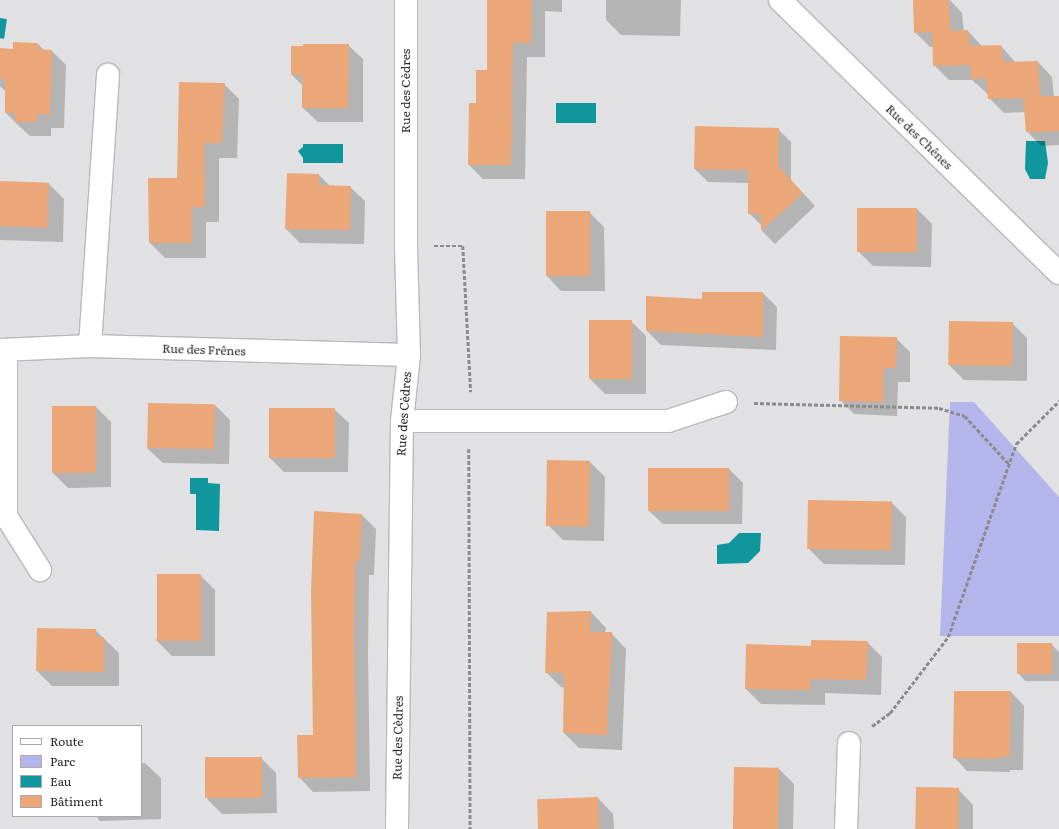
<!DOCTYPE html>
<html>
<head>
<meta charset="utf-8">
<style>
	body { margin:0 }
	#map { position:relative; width:1059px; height:829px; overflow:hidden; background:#e1e1e3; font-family:Literata,serif }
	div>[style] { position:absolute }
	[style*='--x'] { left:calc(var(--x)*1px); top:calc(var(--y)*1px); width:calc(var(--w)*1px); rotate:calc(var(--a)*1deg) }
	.green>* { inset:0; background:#b4b5ea }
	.water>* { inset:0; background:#10979e; transform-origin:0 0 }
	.shadow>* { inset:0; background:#0003 }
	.building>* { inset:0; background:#eba777; transform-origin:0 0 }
	.path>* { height:2.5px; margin-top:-1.25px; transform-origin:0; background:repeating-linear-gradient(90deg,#8b8b8c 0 4px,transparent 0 6px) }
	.roads { filter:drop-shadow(1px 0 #b9b9bb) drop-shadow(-1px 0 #b9b9bb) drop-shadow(0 1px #b9b9bb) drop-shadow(0 -1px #b9b9bb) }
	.minor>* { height:22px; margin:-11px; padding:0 11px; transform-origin:11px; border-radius:11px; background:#fff }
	span { translate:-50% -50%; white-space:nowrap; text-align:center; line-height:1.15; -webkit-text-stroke:3px #fff; paint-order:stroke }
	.street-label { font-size:12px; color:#2a2a2a }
	.legend { position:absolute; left:12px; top:725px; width:130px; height:92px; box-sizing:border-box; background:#fff; border:1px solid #aaa; margin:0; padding:5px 7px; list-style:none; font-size:12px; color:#2a2a2a }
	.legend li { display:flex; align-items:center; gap:8px; height:20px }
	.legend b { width:20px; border:1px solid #aaa }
</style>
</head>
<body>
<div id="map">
	<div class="green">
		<div style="clip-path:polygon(950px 402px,974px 402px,1059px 497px,1059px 636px,940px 636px)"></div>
	</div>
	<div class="water">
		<div style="left:0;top:18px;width:7px;height:20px;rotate:8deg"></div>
		<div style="left:556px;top:103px;width:40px;height:20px"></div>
		<div style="clip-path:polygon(1026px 141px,1045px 141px,1048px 163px,1045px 179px,1030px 179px,1025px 169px)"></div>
		<div style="clip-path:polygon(303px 144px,343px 144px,343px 163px,303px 163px,303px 158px,298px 151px,303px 147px)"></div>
		<div style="clip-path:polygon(190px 478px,208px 478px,208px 483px,220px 484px,219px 531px,196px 530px,196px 494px,190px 494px)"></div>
		<div style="clip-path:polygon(739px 533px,761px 533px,760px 551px,748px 563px,717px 564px,717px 545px,729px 543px)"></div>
	</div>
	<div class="shadow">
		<div style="clip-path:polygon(488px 0,562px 0,562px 12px,545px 11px,545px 57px,527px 57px,525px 179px,483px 179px,469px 165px,477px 104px,488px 71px)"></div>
		<div style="clip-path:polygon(606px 0,681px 0,680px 36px,621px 35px,606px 20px)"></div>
		<div style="clip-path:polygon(914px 0,950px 0,962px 13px,964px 31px,968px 31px,982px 46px,1001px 46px,1016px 63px,1038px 62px,1052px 77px,1054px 97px,1059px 98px,1059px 145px,1041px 146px,1027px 131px,1025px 112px,1004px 113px,989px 98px,989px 95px,972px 80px,949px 80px,934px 65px,934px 47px,930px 47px,915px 32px)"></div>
		<div style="clip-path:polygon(38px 44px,44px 50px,52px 51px,66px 65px,64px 128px,51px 128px,51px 136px,30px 136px,20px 127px,6px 113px,6px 92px,0 86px,0 49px,14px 50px)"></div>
		<div style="clip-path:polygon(348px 45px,363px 59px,363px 122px,318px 122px,303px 108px,303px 86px,292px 75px)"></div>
		<div style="clip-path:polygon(224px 84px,239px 99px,237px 158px,219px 158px,219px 222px,206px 222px,206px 258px,165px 258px,150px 243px)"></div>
		<div style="clip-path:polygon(778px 129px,791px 142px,791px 180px,815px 206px,775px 244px,762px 231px,762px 226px,749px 213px,749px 183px,708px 182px,695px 169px)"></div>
		<div style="clip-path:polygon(319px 175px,331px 187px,350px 187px,365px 201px,364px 244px,300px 243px,286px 229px)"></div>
		<div style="clip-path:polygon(0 182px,49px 184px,64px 199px,63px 242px,0 240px)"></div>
		<div style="clip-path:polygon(917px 209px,932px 224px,931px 267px,873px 266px,858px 251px)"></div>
		<div style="clip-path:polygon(589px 212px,604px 227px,605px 291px,561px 291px,546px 275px)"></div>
		<div style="clip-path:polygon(763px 293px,777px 307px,776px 350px,661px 345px,647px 331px,703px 300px)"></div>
		<div style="clip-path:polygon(631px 321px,646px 336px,646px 394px,605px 394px,590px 379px)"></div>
		<div style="clip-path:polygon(1012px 323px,1027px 338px,1027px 381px,964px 380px,949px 365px)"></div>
		<div style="clip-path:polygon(896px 338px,910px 352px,910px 382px,898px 382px,897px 416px,854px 414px,840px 400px)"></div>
		<div style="clip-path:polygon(215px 405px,230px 420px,229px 464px,163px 463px,147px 448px)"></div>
		<div style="clip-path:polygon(96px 407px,111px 422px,111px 487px,68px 488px,53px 473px)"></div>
		<div style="clip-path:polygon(334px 409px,349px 423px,348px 472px,284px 472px,270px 458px)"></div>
		<div style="clip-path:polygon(590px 462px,605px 477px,604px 541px,563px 540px,548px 525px)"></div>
		<div style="clip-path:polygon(649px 469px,729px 469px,743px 483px,742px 524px,663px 524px,649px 511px)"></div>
		<div style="clip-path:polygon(891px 502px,906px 517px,905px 565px,824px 564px,809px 549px)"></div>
		<div style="clip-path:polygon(362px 515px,376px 529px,374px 575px,369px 575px,368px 650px,370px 791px,313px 792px,299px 777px,314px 736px)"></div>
		<div style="clip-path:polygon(200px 575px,215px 590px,215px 656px,172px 656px,156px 640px)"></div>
		<div style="clip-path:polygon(591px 612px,606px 628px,605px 633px,611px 633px,626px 649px,622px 750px,579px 748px,564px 733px,565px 688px,561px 687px,546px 672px)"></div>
		<div style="clip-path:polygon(95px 630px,119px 653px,119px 686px,52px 686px,37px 671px)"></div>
		<div style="clip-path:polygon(867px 642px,882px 657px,881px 695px,825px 693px,825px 705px,761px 704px,746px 689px,812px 647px)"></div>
		<div style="clip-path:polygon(1051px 644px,1059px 652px,1059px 681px,1025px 681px,1018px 673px)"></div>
		<div style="clip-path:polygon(955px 692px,1011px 692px,1024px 706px,1023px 770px,1010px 770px,1010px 772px,967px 771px,954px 757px)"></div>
		<div style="clip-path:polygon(261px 758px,276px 773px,277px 813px,222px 814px,207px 799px)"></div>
		<div style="clip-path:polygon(141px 763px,145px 763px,161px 778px,161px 819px,100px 821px,96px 816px,141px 816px)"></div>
		<div style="clip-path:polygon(779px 769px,794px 784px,793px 829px,734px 829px)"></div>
		<div style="clip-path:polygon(958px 789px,973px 805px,973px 829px,916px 829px)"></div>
		<div style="clip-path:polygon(598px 798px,613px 814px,614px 829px,539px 829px)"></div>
	</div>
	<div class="building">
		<div style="clip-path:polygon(487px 0,532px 0,531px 43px,513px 43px,511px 165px,468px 165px,469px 103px,476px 103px,476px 70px,487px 70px)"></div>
		<div style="clip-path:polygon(913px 0,948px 0,951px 31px,968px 30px,970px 46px,1001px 45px,1003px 62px,1038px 61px,1040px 96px,1059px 96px,1059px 131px,1026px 132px,1023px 98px,988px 99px,986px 78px,971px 79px,970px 65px,933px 66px,932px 32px,914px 33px)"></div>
		<div style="clip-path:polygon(13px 42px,38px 43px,38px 49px,52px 50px,50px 115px,37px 114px,37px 122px,15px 122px,15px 113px,5px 113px,5px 79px,0 79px,0 48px,13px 49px)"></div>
		<div style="clip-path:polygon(303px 44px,349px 44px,348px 108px,302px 108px,302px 75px,291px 75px,291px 46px,303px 46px)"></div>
		<div style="clip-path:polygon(179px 82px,225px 83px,222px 143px,204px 143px,205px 207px,192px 207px,192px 243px,149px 243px,148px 178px,177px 178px)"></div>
		<div style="clip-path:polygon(695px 126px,779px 128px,778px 166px,803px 193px,761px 231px,761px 214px,748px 214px,748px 170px,694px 169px)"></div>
		<div style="clip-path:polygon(287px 173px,319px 174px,319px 185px,351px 186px,350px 230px,285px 229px)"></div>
		<div style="left:0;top:181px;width:49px;height:45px;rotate:2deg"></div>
		<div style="left:857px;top:208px;width:60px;height:44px"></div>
		<div style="left:590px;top:211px;width:65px;height:44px;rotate:90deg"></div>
		<div style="clip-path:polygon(702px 292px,763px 292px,763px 337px,646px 331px,646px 296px,702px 299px)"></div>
		<div style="left:589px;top:320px;width:43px;height:59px"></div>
		<div style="left:949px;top:321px;width:64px;height:44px;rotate:1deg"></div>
		<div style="clip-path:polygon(840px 336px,897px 337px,896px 368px,884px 368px,883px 402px,839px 401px)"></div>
		<div style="left:148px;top:403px;width:67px;height:45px;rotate:1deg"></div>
		<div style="left:52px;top:406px;width:44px;height:67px"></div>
		<div style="left:269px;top:408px;width:66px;height:50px"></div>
		<div style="left:547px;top:460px;width:43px;height:66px;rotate:1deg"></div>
		<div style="left:648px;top:468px;width:81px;height:43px"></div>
		<div style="left:808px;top:500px;width:84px;height:49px;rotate:1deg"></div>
		<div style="clip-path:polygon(314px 511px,362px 514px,360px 561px,355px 561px,354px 635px,356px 777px,298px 778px,297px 735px,313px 735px,311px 591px)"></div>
		<div style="left:157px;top:574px;width:44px;height:67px"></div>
		<div style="clip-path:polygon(591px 611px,590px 632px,612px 632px,607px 735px,563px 733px,564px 673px,545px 673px,547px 612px)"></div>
		<div style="clip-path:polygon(37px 628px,96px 629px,96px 637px,104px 637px,104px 672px,36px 671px)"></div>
		<div style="clip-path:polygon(811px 640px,868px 641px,866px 680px,811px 679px,810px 690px,745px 689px,746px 644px,811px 646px)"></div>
		<div style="left:1017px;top:643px;width:35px;height:31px"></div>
		<div style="clip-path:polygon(954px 691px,1011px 691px,1010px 757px,997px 757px,997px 759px,953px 758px)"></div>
		<div style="left:262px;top:757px;width:41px;height:57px;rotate:90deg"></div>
		<div style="left:734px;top:767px;width:45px;height:62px;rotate:1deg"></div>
		<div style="left:916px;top:787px;width:43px;height:42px;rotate:1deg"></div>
		<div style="left:598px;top:797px;width:32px;height:61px;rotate:88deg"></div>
	</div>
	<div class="path">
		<div style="--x:434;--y:246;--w:29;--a:0"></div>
		<div style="--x:463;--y:246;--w:146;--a:86.9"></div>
		<div style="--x:754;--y:403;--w:185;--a:1.5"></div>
		<div style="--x:939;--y:408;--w:27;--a:17"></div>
		<div style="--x:965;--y:416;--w:65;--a:47.5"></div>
		<div style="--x:469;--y:449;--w:380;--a:89.8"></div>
		<div style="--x:872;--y:726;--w:22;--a:-36"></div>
		<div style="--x:890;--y:713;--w:96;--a:-52.7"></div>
		<div style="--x:948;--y:637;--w:205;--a:-70.6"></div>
		<div style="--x:1016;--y:444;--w:61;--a:-45"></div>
	</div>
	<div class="roads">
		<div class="minor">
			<div style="--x:780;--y:0;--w:390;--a:44.4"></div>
			<div style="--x:90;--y:346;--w:272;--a:-86.2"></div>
			<div style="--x:0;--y:350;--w:90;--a:-2.5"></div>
			<div style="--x:90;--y:346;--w:319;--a:1.6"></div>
			<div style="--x:6;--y:350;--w:166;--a:90"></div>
			<div style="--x:6;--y:516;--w:64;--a:57.8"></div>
			<div style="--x:402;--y:421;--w:266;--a:0"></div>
			<div style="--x:668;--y:421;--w:61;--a:-18.1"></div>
			<div style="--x:397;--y:829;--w:408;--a:-89.3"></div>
			<div style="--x:402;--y:421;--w:66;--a:-83.9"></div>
			<div style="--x:409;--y:355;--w:110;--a:-91.6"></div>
			<div style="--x:406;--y:245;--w:245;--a:-90"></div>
			<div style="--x:846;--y:829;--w:86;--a:-88"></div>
		</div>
	</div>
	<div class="street-label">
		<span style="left:406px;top:91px;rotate:-90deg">Rue des Cèdres</span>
		<span style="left:919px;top:137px;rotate:44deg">Rue des Chênes</span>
		<span style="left:204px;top:350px;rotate:2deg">Rue des Frênes</span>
		<span style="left:404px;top:414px;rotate:-86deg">Rue des Cèdres</span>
		<span style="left:398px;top:738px;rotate:-89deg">Rue des Cèdres</span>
	</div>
	<ul class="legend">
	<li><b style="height:5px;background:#fff"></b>Route</li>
	<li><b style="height:11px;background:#b4b5ea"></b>Parc</li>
	<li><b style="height:11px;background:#10979e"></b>Eau</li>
	<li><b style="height:11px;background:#eba777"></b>Bâtiment</li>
	</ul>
</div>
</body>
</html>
